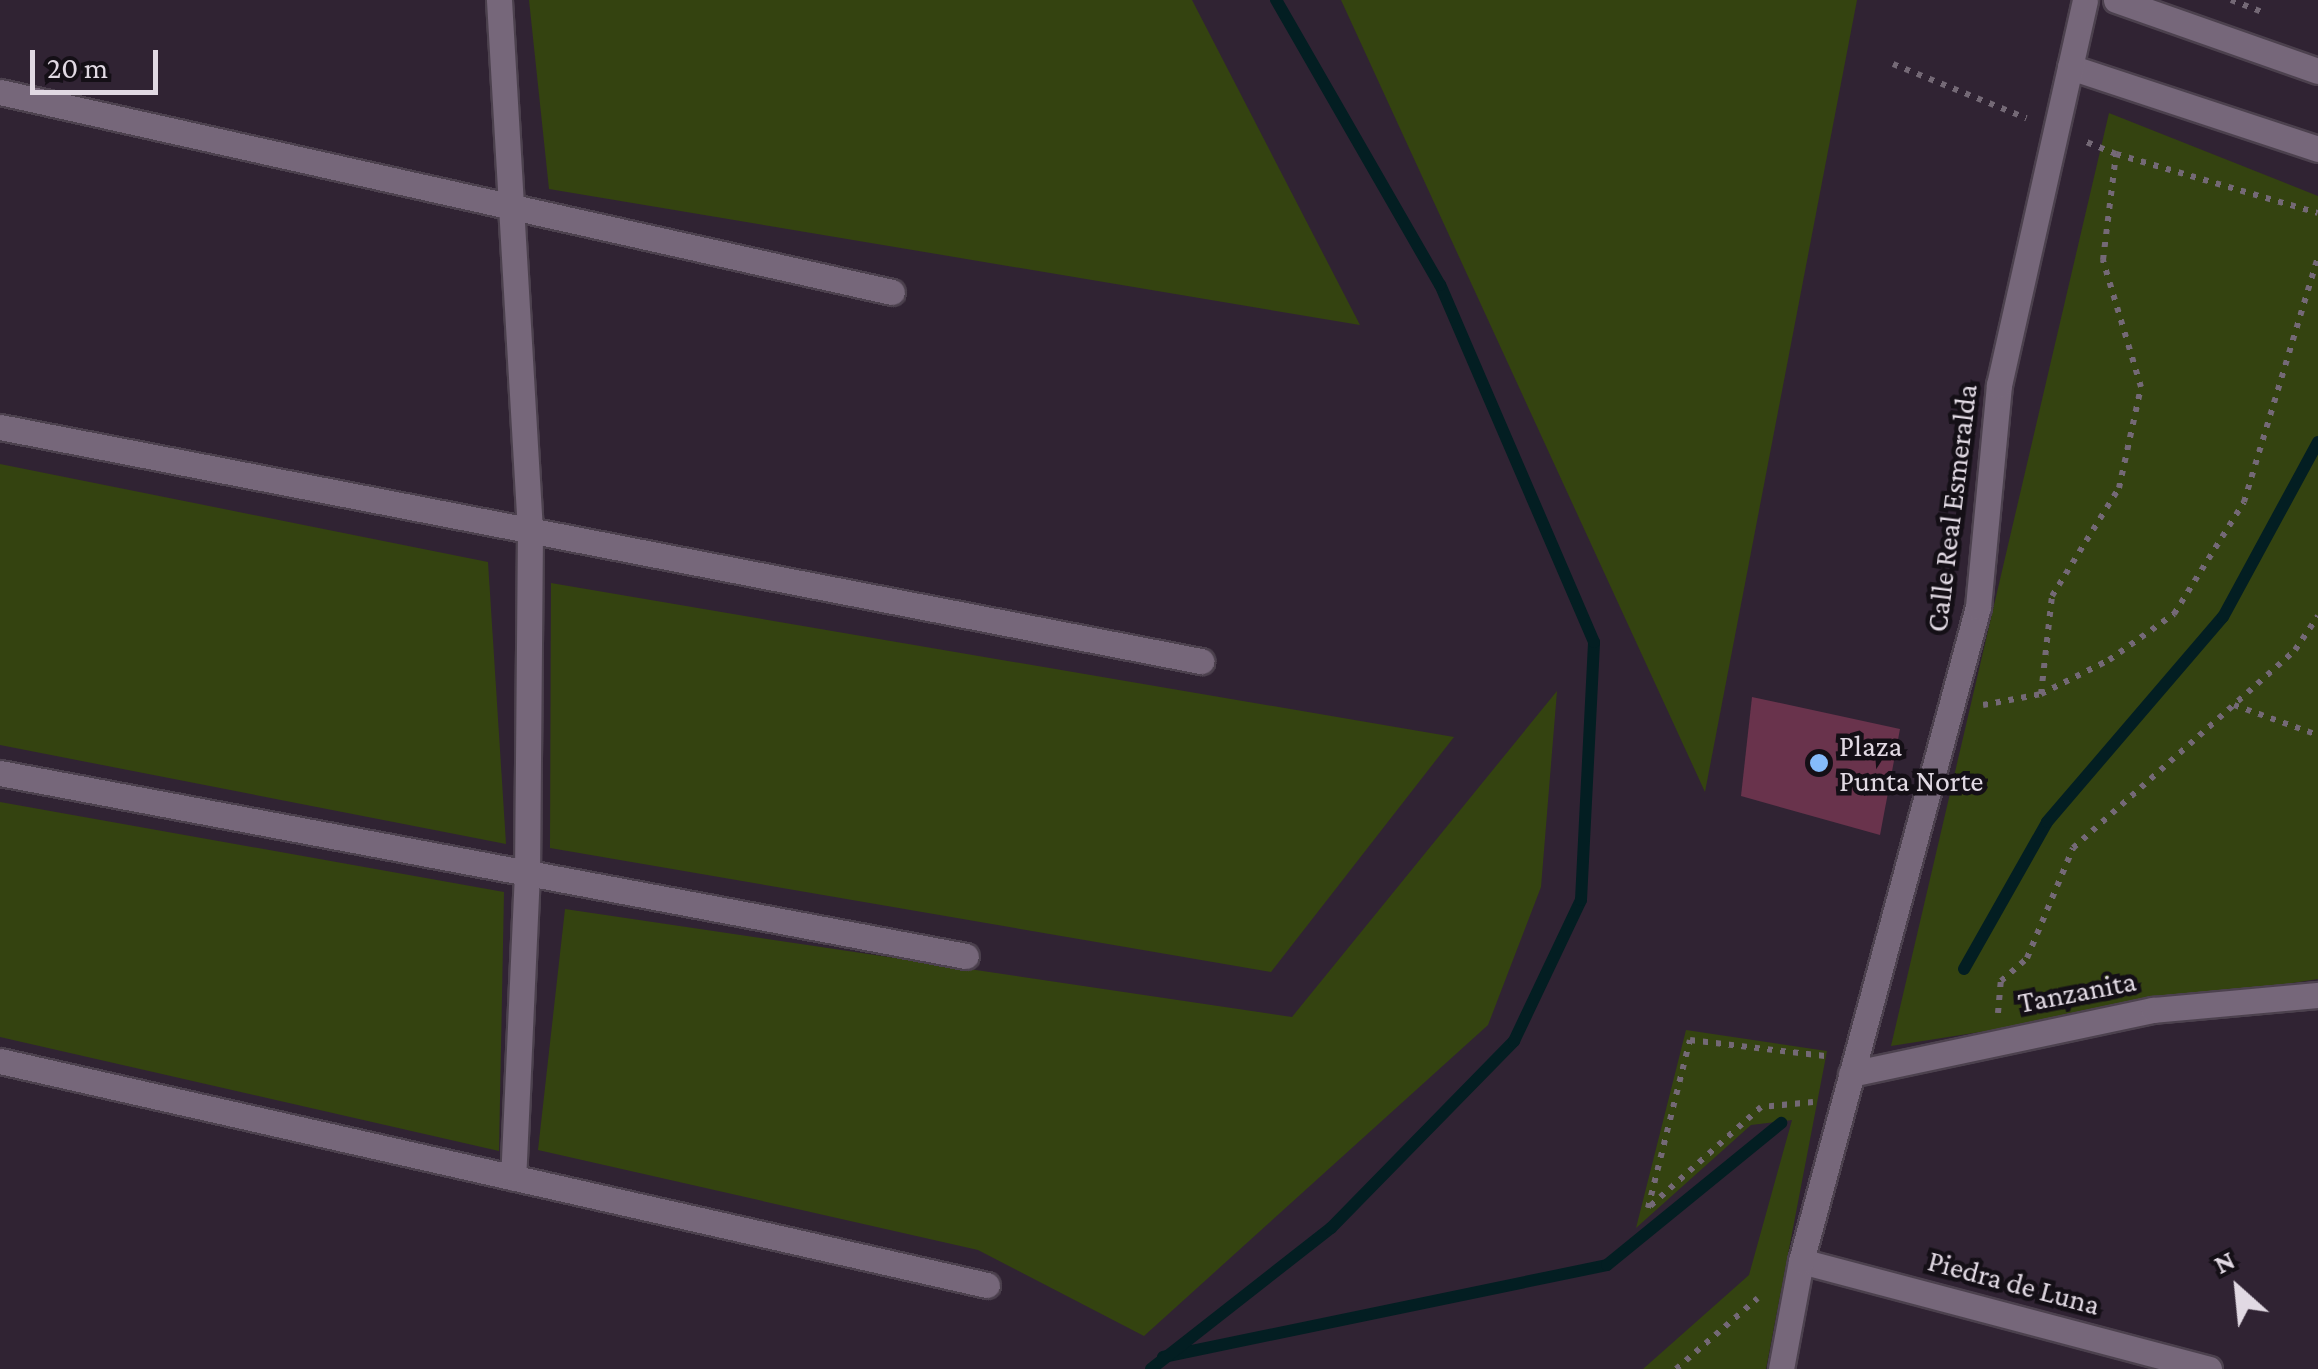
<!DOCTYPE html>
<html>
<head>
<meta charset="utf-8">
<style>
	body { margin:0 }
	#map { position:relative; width:2318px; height:1369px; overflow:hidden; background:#302333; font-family:"Crimson Pro",serif }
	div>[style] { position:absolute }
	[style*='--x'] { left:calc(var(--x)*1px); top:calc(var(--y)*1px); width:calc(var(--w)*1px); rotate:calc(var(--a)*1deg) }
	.green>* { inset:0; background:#344310 }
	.stream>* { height:12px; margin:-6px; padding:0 6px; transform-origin:6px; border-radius:6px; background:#031e22 }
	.building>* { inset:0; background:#69334c }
	.path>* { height:6px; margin-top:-3px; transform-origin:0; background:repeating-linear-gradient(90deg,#746976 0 5px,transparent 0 13px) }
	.roads { filter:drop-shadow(2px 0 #4c414e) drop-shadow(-2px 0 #4c414e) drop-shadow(0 2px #4c414e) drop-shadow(0 -2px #4c414e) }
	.street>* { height:25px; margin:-12.5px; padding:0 12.5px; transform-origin:12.5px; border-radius:12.5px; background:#76677a }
	.dots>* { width:28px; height:28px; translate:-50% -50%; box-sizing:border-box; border:5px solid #140f16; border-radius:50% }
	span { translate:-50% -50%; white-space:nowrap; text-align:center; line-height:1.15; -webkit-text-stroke:9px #140f16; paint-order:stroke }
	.street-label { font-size:30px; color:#e1d9e3 }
	.poi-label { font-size:30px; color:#e1d9e3 }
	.left { translate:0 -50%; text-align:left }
	.north { position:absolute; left:2188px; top:1239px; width:100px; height:100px; -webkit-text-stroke:8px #140f16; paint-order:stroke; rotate:333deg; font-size:28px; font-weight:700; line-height:40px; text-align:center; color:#e1d9e3 }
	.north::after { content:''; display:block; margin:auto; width:35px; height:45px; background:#e1d9e3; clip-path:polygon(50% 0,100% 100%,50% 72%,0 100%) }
	.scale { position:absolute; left:30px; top:50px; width:128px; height:45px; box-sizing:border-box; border:5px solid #e1d9e3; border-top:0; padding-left:12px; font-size:30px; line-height:35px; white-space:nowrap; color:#e1d9e3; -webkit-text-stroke:8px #140f16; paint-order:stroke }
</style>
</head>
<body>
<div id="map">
	<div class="green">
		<div style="clip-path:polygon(529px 0,1192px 0,1360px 325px,549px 189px)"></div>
		<div style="clip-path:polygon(1341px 0,1857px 0,1705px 792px)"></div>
		<div style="clip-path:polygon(2109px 113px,2318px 196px,2318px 979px,1891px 1046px)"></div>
		<div style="clip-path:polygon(0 464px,488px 562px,506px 844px,0 745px)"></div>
		<div style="clip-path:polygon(551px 583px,1454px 737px,1271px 972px,550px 848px)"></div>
		<div style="clip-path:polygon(1557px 691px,1541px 887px,1488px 1025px,1144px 1336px,978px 1250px,538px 1150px,565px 909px,1292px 1017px)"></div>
		<div style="clip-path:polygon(0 802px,504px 892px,499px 1151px,0 1037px)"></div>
		<div style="clip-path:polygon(1686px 1030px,1827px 1051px,1766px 1369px,1643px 1369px,1749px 1275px,1792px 1120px,1751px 1125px,1636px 1228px)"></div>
	</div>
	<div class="stream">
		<div style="--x:1964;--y:969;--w:169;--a:-60.5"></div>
		<div style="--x:2047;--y:822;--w:270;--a:-49.4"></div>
		<div style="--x:2223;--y:617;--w:199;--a:-61.5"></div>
		<div style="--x:1163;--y:1357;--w:453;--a:-11.7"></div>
		<div style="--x:1607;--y:1265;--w:225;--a:-39.2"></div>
		<div style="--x:1151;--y:1369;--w:229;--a:-38.1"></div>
		<div style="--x:1331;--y:1228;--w:262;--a:-45.6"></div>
		<div style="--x:1514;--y:1041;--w:156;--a:-64.6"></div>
		<div style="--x:1581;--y:900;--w:258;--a:-87.1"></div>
		<div style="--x:1594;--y:642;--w:389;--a:-113.3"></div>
		<div style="--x:1440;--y:285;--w:329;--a:-119.9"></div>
	</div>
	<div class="building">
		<div style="clip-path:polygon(1752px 697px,1900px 729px,1880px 835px,1741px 796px)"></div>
	</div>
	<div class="path">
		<div style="--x:2231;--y:0;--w:34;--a:21"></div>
		<div style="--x:1893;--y:64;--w:144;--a:22.1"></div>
		<div style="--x:2116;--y:154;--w:210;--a:16.3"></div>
		<div style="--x:2041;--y:694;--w:99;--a:-83.6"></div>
		<div style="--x:2052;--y:596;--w:127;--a:-58.2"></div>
		<div style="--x:2119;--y:488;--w:103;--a:-77.7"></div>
		<div style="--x:2141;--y:387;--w:133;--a:-106.7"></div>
		<div style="--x:2103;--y:260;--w:107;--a:-83"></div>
		<div style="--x:2116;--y:154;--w:35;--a:-158"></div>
		<div style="--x:1983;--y:705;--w:59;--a:-10.7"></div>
		<div style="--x:2041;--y:694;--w:76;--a:-26.6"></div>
		<div style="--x:2109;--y:660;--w:80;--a:-35.3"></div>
		<div style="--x:2174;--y:614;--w:132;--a:-58"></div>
		<div style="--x:2244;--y:502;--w:256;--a:-73.2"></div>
		<div style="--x:2234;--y:705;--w:89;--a:19.7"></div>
		<div style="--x:1998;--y:1013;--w:32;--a:-85"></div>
		<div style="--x:2001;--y:981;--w:35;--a:-41"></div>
		<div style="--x:2027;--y:958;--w:119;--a:-67.3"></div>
		<div style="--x:2073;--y:848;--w:297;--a:-41.7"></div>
		<div style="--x:2295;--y:650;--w:41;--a:-55.9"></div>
		<div style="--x:1813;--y:1102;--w:52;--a:174.5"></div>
		<div style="--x:1761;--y:1107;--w:152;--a:138.2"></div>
		<div style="--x:1648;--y:1208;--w:173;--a:-76"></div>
		<div style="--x:1690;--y:1040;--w:136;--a:6.8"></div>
		<div style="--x:1676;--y:1369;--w:108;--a:-40.9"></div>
	</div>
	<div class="roads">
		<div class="street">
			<div style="--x:499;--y:0;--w:532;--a:86.66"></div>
			<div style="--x:530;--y:531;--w:342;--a:90.5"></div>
			<div style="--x:527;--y:873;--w:305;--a:92.6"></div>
			<div style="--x:2116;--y:0;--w:214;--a:19.4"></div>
			<div style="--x:2070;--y:67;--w:261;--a:18.3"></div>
			<div style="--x:0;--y:92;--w:914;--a:12.64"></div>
			<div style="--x:0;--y:427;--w:1224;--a:11.03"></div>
			<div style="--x:0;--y:773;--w:983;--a:10.73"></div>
			<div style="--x:0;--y:1061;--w:1012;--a:12.79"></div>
			<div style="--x:1851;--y:1074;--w:309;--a:-12"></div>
			<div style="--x:2153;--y:1010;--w:166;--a:-5.2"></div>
			<div style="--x:1801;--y:1261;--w:422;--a:14.8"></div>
			<div style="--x:1781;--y:1369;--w:110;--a:-79.5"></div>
			<div style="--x:1801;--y:1261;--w:678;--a:-74.86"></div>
			<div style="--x:1978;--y:607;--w:223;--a:-84.6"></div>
			<div style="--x:1999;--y:385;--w:394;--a:-77.4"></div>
		</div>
	</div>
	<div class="dots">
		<div style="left:1819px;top:763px;background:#85bbfb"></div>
	</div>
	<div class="street-label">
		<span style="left:1952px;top:508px;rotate:-83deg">Calle Real Esmeralda</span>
		<span style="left:2077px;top:992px;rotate:-11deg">Tanzanita</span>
		<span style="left:2014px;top:1283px;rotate:15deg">Piedra de Luna</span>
	</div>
	<div class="poi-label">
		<span class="left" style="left:1839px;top:763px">Plaza<br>Punta Norte</span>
	</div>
	<div class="north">N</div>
	<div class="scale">20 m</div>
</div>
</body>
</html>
